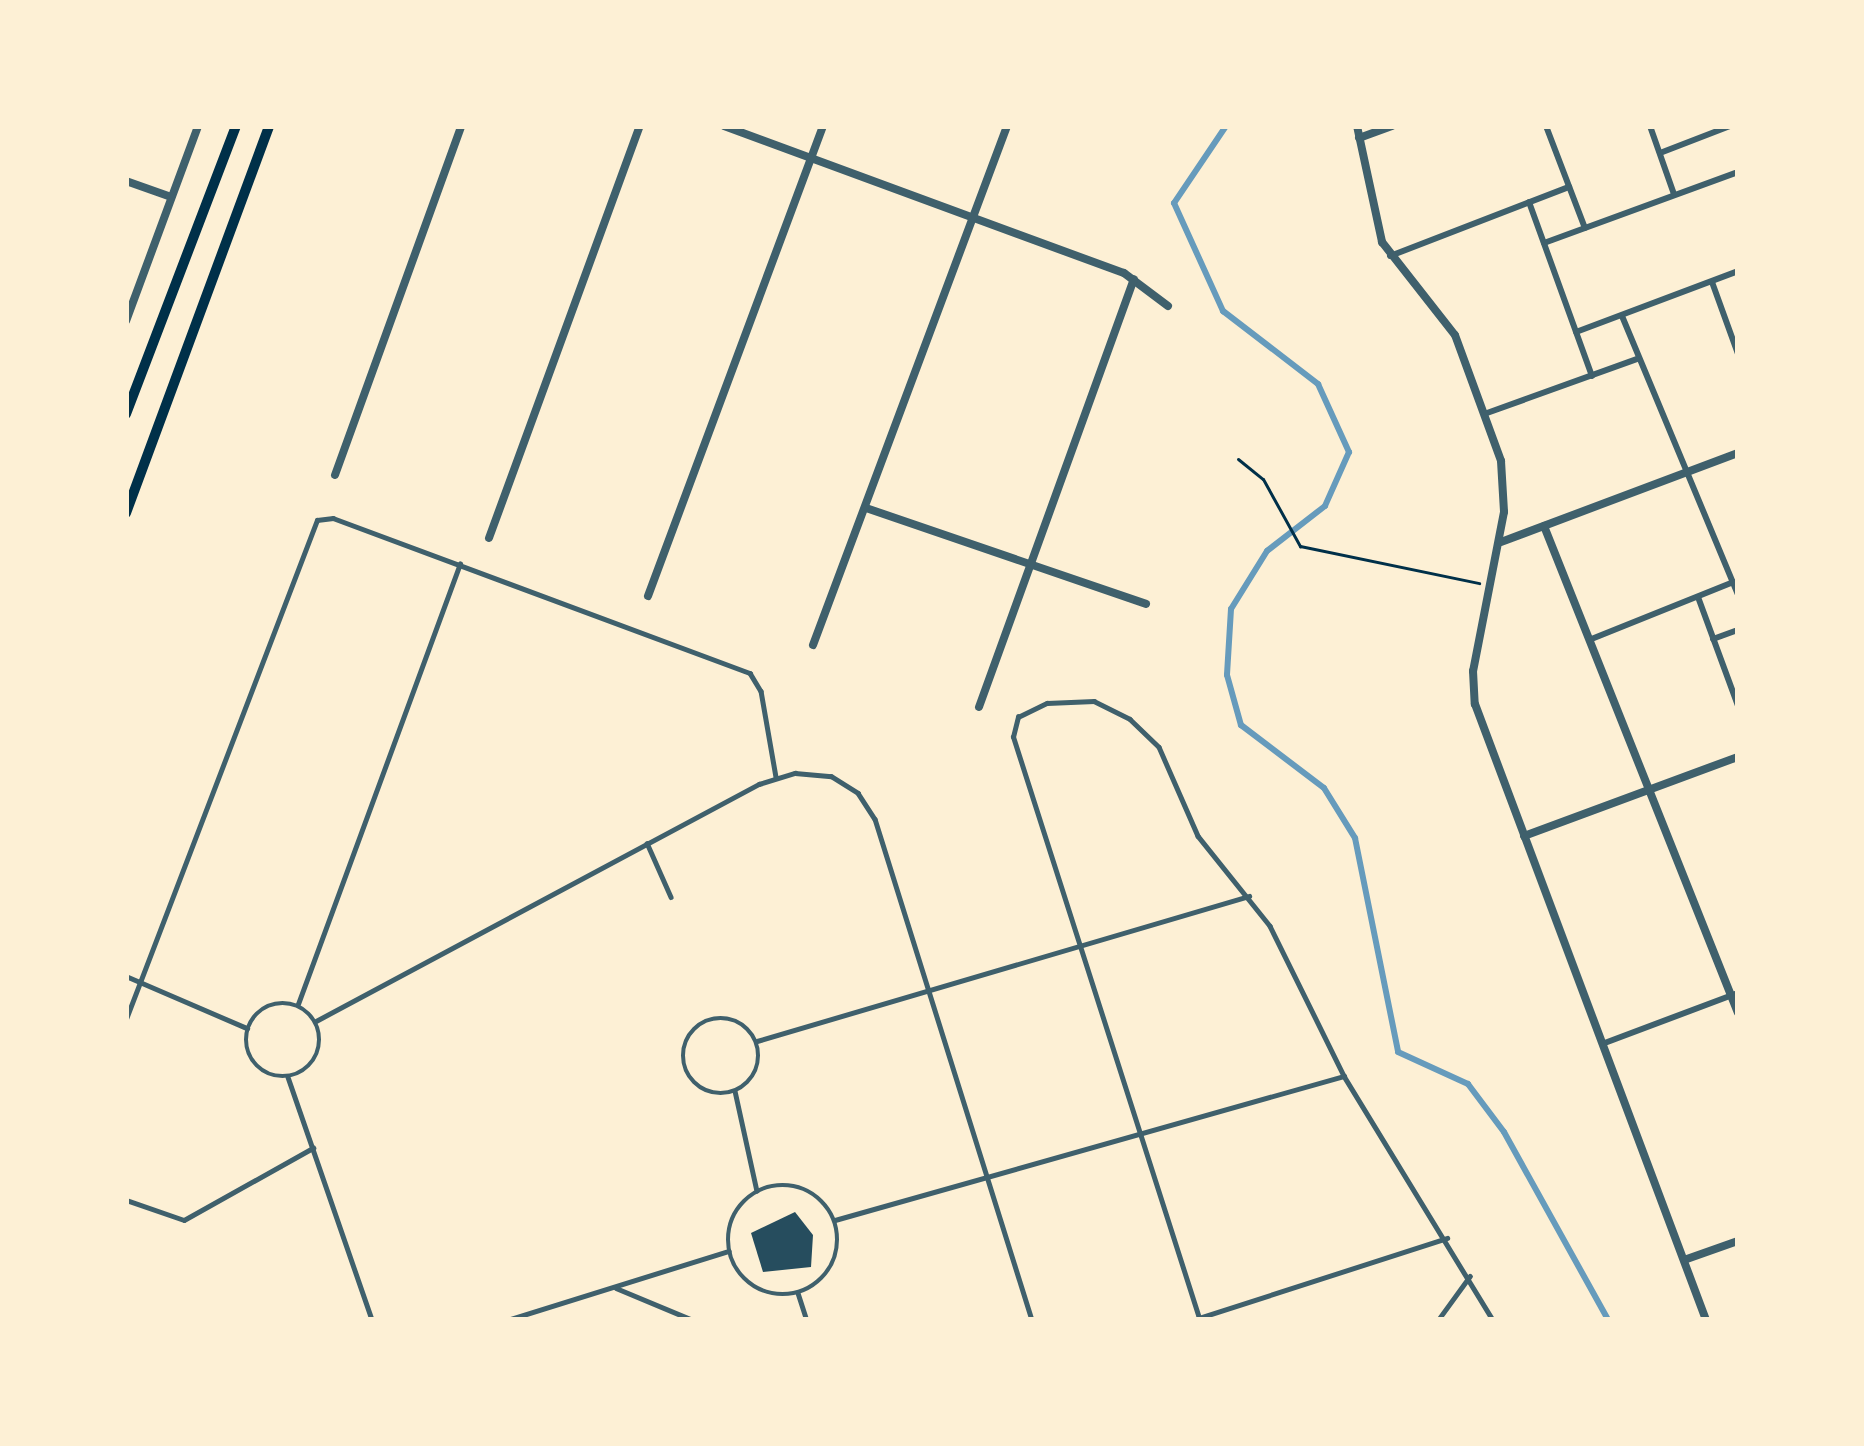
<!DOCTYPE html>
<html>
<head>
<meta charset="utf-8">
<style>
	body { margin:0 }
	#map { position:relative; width:1864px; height:1446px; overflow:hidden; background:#fdf0d5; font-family:Signika,sans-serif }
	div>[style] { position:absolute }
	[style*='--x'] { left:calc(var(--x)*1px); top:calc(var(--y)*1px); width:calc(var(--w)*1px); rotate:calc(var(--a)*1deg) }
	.stream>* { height:6px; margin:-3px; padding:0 3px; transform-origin:3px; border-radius:3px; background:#669bbc }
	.building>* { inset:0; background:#264d5e }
	.path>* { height:3px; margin:-1.5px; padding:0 1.5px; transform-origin:1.5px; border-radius:1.5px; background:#003049 }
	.service>* { height:4.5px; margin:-2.25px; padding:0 2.25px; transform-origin:2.25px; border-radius:2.25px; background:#3f606c }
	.service>.ring { margin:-2.25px; padding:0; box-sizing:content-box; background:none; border:4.5px solid #3f606c; border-radius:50% }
	.pedestrian>* { height:6px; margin:-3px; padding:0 3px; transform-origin:3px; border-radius:3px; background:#3f606c }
	.minor>* { height:8px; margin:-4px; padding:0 4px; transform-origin:4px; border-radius:4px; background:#3f606c }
	.secondary>* { height:10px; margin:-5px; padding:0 5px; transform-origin:5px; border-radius:5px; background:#003049 }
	span { translate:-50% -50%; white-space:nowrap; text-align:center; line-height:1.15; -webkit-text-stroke:10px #fdf0d5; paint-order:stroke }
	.frame { position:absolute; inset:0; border:129px solid #fdf0d5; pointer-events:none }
</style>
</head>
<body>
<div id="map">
	<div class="stream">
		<div style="--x:1226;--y:126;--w:93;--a:124"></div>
		<div style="--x:1174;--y:203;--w:119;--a:65.6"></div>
		<div style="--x:1223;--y:311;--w:120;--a:37.5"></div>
		<div style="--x:1318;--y:384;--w:75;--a:65.5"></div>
		<div style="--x:1349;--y:452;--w:59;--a:114"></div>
		<div style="--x:1325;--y:506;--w:73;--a:142.2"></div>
		<div style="--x:1267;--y:551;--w:68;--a:121.8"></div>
		<div style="--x:1231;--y:609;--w:66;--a:93.5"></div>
		<div style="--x:1227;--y:675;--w:52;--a:74.4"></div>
		<div style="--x:1241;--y:725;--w:104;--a:37.2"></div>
		<div style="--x:1324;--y:788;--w:59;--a:58.2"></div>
		<div style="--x:1355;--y:838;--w:218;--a:78.6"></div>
		<div style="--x:1398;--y:1052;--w:77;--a:24.6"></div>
		<div style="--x:1468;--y:1084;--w:60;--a:53.1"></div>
		<div style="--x:1504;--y:1132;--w:215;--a:61"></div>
	</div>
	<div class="building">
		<div style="clip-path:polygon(795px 1212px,813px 1235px,811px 1267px,763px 1272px,751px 1233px)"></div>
	</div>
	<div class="path">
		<div style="--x:1238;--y:459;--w:32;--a:39"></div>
		<div style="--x:1263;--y:479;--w:77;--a:61.1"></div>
		<div style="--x:1300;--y:546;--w:183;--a:11.7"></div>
	</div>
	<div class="service">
		<div style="--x:647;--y:843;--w:59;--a:66"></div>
		<div style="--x:126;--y:976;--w:132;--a:23.3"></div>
		<div class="ring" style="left:246px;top:1003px;width:69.5px;height:69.5px"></div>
		<div style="--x:298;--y:1004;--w:469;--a:-69.8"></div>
		<div class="ring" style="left:683px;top:1018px;width:71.5px;height:71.5px"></div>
		<div style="--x:126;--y:1019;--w:534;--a:-69.05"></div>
		<div style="--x:317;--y:520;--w:16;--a:-7"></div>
		<div style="--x:333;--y:518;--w:445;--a:20.4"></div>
		<div style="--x:750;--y:673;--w:21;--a:59"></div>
		<div style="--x:761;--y:691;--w:87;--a:80.1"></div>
		<div style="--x:316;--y:1021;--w:502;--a:-28.15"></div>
		<div style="--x:759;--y:784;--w:38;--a:-17"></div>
		<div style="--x:795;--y:773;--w:36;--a:5"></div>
		<div style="--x:831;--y:776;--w:32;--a:32"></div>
		<div style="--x:858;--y:793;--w:31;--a:57"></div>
		<div style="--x:875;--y:819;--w:525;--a:72.6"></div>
		<div style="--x:757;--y:1041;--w:513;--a:-16.42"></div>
		<div style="--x:288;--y:1077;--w:257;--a:70.9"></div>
		<div style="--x:735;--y:1091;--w:102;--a:77.6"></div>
		<div class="ring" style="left:728px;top:1185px;width:105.5px;height:105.5px"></div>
		<div style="--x:126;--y:1200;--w:61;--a:19"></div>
		<div style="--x:184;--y:1220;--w:148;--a:-29.2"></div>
		<div style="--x:835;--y:1220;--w:529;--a:-15.8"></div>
		<div style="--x:616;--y:1288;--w:83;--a:22.6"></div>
		<div style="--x:798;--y:1293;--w:28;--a:72"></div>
		<div style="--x:1199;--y:1318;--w:610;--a:-107.75"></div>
		<div style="--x:1013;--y:737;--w:21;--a:-76"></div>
		<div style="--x:1018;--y:717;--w:32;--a:-26"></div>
		<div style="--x:1047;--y:703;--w:47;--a:-2.4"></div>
		<div style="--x:1094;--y:701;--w:40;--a:26.6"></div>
		<div style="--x:1130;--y:719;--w:40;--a:44"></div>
		<div style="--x:1159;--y:747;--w:97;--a:66.3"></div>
		<div style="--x:1198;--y:836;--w:115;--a:51.3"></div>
		<div style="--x:1270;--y:926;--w:167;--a:63.7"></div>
		<div style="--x:1344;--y:1076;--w:286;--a:58.6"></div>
		<div style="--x:507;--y:1320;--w:232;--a:-17.3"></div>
		<div style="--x:1193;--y:1320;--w:267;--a:-17.9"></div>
		<div style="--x:1438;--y:1320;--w:54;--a:-54"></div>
	</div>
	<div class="pedestrian">
		<div style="--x:1546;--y:126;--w:109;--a:69.1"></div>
		<div style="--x:1650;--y:126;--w:72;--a:70.6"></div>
		<div style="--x:1660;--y:153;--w:75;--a:-21.1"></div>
		<div style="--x:1529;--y:202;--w:185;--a:70.1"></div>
		<div style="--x:1544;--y:243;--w:207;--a:-20.1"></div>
		<div style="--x:1390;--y:256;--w:192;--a:-21.1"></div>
		<div style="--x:1712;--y:282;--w:77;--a:70.1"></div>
		<div style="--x:1622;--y:316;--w:302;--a:67.4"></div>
		<div style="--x:1576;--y:332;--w:173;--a:-20.6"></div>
		<div style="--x:1487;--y:413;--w:159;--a:-19.8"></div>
		<div style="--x:1698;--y:597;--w:116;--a:69.8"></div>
		<div style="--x:1713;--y:639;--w:27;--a:-20"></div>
		<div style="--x:1589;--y:640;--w:155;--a:-21.9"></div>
		<div style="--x:1602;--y:1044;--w:145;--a:-20.6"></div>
	</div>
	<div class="minor">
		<div style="--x:724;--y:126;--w:426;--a:20.2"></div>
		<div style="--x:1124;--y:273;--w:55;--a:36.9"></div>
		<div style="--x:1357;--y:126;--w:119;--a:77.8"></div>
		<div style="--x:1382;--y:242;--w:118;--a:51.9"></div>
		<div style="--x:1455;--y:335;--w:134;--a:69.9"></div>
		<div style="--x:1501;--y:461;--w:51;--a:86.6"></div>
		<div style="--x:1504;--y:512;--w:162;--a:101"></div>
		<div style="--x:1473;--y:671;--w:33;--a:87"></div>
		<div style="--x:1475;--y:704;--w:658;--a:69.44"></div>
		<div style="--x:1359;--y:138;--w:35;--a:-20"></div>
		<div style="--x:126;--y:181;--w:48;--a:19.6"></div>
		<div style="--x:126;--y:321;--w:208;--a:-69.7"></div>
		<div style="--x:335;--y:475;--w:371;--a:-70.1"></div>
		<div style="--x:866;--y:508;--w:296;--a:18.9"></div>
		<div style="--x:1544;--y:526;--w:524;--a:68.28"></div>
		<div style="--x:489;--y:538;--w:439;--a:-69.9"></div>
		<div style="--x:1501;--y:542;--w:253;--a:-20.6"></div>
		<div style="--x:648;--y:596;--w:502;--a:-69.58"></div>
		<div style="--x:813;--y:645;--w:554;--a:-69.5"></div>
		<div style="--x:979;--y:707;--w:455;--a:-70.1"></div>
		<div style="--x:1524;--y:836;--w:228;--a:-20.3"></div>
		<div style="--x:1684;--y:1260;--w:57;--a:-19.4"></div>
	</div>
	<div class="secondary">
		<div style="--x:126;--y:414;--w:308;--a:-69.1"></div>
		<div style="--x:126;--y:513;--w:413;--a:-69.7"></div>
	</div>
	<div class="frame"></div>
</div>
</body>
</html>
